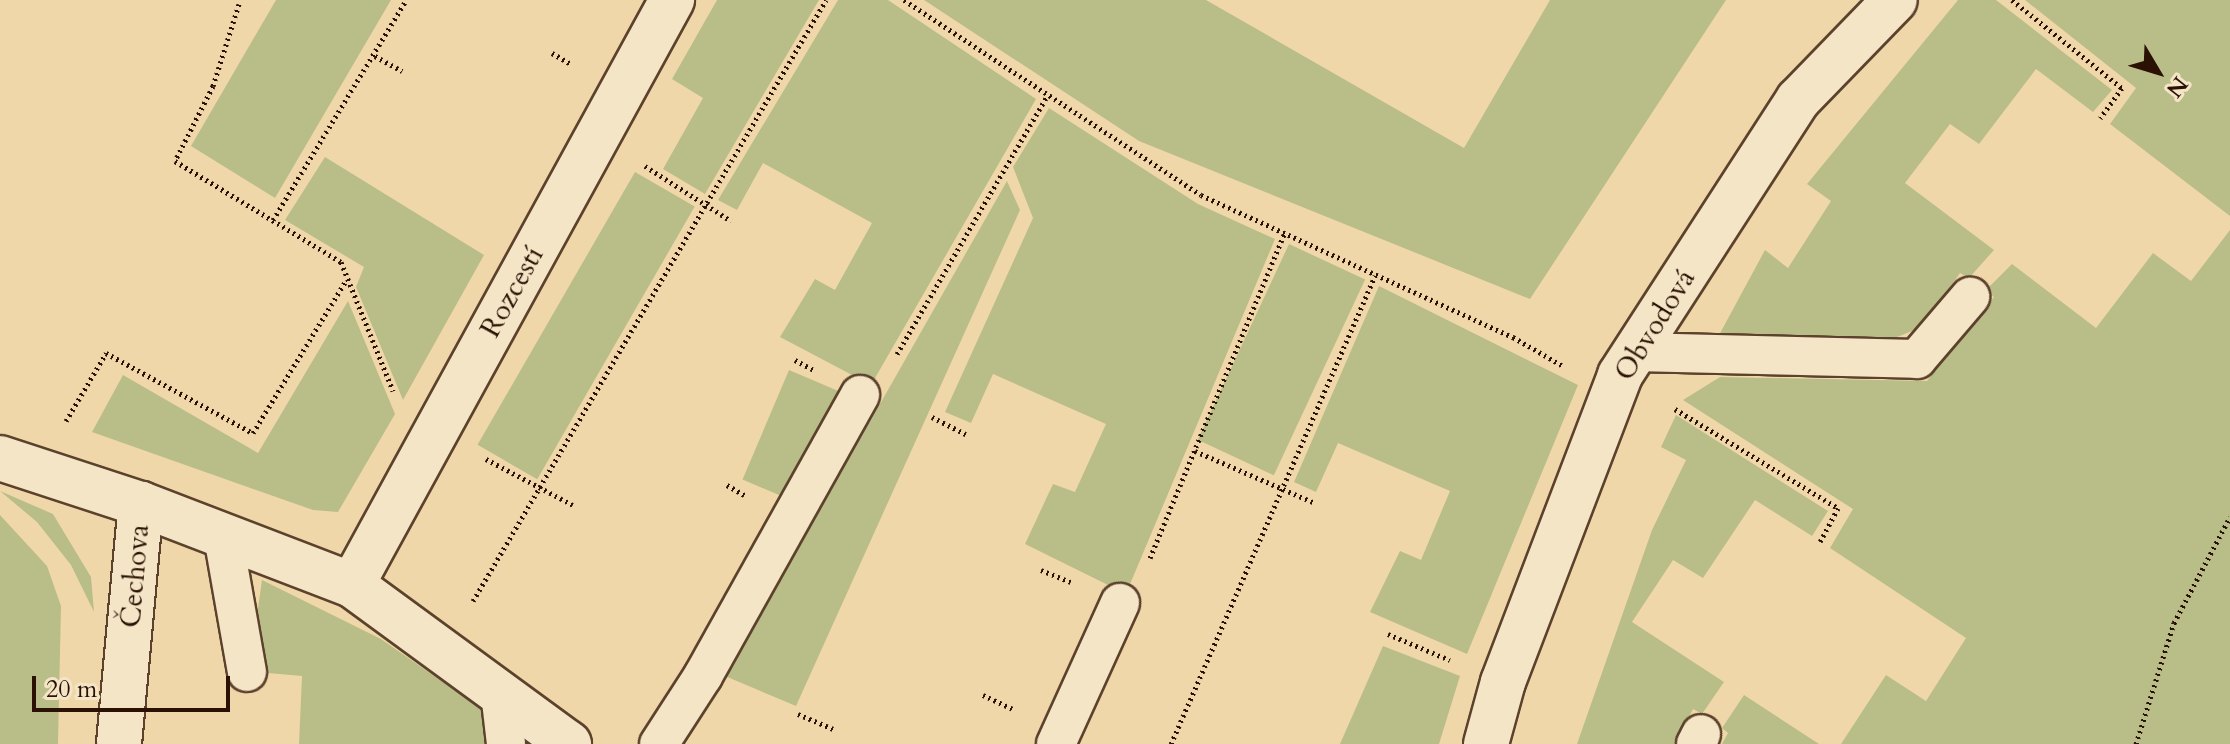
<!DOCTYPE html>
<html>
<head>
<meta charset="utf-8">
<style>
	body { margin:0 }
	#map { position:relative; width:2230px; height:744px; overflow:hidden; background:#f0d7a9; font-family:Cardo,serif }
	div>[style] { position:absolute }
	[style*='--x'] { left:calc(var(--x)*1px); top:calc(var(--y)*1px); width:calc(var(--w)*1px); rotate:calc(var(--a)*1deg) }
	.green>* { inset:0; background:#b9be89; transform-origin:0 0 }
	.path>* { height:5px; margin-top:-2.5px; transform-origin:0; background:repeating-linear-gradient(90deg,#2a1103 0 2px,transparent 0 6px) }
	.roads { filter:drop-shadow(2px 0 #5c422c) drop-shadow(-2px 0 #5c422c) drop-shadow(0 2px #5c422c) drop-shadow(0 -2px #5c422c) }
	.lane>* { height:38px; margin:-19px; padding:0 19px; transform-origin:19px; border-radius:19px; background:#f5e5c7 }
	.street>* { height:44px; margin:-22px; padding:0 22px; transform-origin:22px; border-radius:22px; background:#f5e5c7 }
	span { translate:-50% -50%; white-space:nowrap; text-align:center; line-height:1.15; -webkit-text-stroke:7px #f5e5c7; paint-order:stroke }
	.street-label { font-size:28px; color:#2a1103 }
	.north { position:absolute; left:2118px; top:32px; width:80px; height:80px; -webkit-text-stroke:6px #f5e5c7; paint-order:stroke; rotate:128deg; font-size:22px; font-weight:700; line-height:32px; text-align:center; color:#2a1103 }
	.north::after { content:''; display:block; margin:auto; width:28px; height:36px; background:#2a1103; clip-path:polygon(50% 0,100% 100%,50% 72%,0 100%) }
	.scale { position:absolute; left:32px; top:676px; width:198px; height:36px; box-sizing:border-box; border:4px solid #2a1103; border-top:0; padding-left:10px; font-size:24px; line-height:28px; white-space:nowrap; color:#2a1103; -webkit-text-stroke:6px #f5e5c7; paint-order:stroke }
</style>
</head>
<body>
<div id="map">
	<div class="green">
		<div style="clip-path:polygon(276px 0,391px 0,275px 198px,191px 146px)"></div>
		<div style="clip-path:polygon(717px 0,819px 0,705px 194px,663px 169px,703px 98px,672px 79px)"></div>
		<div style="clip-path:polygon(838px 0,888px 0,1036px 99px,871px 385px,780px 337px,815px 279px,835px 290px,872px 223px,763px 163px,737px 210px,718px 200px)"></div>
		<div style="clip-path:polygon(924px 0,1206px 0,1464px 148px,1550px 0,1726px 0,1530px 299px,1139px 141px)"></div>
		<div style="clip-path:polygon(1958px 0,1996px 0,2112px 90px,2093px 112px,2036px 69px,1979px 144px,1950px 124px,1905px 183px,1994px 250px,1969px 278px,1960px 273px,1922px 327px,1892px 339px,1718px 337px,1765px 250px,1788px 268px,1831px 201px,1807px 184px)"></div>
		<div style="clip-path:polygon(2025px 0,2230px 0,2230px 216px,2110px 124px,2136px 88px)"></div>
		<div style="clip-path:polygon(1049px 108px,1198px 204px,1275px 239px,1128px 589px,1108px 585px,1025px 544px,1053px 484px,1075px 492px,1106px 424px,993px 374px,971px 423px,945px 412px,1033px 218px,1013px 167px)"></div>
		<div style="clip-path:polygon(325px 157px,484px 255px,403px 400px,356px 287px,364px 267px,285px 220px)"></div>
		<div style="left:635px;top:172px;width:69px;height:315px;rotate:30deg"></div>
		<div style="clip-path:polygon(1007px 181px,1020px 210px,796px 706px,725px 676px)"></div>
		<div style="clip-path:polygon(2230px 230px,2230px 744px,1841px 744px,1886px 675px,1926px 701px,1966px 638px,1830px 548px,1853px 509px,1683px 400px,1720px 377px,1927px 381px,1994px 297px,1986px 290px,2012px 264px,2096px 328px,2153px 253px,2191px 281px)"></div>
		<div style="left:1289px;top:244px;width:84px;height:216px;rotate:25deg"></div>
		<div style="clip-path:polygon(1379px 286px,1578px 385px,1467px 654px,1370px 612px,1400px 551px,1421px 560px,1450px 491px,1338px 443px,1316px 492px,1294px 482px)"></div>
		<div style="clip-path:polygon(348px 301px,395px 414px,338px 512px,313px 510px,92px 432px,123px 375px,258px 453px)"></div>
		<div style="left:789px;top:370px;width:60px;height:119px;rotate:23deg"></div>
		<div style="clip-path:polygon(1676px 415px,1828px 511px,1812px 536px,1755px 500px,1703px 578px,1673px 560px,1632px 622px,1724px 682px,1702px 714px,1693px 709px,1675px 744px,1577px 744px,1652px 530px,1686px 460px,1661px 447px)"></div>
		<div style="clip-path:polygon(0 491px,53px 514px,91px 577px,94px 612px,71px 565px,37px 522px)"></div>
		<div style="clip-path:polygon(0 515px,47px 566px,61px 606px,58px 744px,0 744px)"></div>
		<div style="clip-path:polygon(262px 580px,381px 639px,496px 719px,499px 744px,299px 744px,302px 676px,268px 673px,257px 615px)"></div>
		<div style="clip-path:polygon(1383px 646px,1460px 676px,1439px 744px,1340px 744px)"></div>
		<div style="clip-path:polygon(1744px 695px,1819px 744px,1722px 744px,1728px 733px,1722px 728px)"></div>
	</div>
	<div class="path">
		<div style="--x:904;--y:0;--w:355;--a:33.3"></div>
		<div style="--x:1201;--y:195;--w:343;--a:24.5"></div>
		<div style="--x:1513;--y:337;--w:58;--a:30.1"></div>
		<div style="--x:2012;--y:0;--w:141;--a:38.7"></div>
		<div style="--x:2122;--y:88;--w:37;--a:126"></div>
		<div style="--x:239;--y:4;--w:86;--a:107.6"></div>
		<div style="--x:213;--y:86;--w:84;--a:116.9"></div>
		<div style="--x:175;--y:161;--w:194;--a:31.3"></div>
		<div style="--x:341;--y:262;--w:139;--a:68"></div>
		<div style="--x:552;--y:53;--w:22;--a:30"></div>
		<div style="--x:375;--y:56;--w:31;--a:29"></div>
		<div style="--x:645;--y:166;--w:102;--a:32.6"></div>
		<div style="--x:273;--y:220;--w:257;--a:-58.8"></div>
		<div style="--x:897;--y:354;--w:298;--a:-59.8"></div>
		<div style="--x:795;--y:360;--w:21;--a:28"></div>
		<div style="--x:1675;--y:409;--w:191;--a:31.3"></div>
		<div style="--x:1838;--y:508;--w:38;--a:118"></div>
		<div style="--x:932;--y:417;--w:38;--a:27"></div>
		<div style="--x:66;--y:421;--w:79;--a:-59.5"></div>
		<div style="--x:106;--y:353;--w:167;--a:28.6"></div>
		<div style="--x:253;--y:433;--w:177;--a:-58.6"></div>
		<div style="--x:1195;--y:451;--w:129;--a:23.4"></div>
		<div style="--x:486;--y:459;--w:98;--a:27.9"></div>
		<div style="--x:727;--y:485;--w:20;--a:30"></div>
		<div style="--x:1150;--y:558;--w:351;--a:-67.5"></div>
		<div style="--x:1041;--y:570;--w:32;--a:22"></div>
		<div style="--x:473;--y:601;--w:697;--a:-59.57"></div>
		<div style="--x:1388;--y:634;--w:67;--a:22.8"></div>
		<div style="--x:983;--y:695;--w:33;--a:25"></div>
		<div style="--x:798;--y:714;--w:38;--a:23"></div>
		<div style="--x:1171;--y:744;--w:511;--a:-66.45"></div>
		<div style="--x:2136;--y:744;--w:127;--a:-72.6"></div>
		<div style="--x:2174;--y:623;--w:120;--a:-62.2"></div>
	</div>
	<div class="roads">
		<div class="lane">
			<div style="--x:1634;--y:352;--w:283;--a:1.4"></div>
			<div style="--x:1917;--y:359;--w:82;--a:-49.5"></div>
			<div style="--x:223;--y:536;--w:138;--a:80"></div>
			<div style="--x:500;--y:692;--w:52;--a:83.4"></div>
			<div style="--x:659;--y:744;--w:81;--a:-57.1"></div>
			<div style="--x:703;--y:676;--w:322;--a:-60.8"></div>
			<div style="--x:1056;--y:744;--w:155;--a:-65.6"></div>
			<div style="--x:1696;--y:744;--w:11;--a:-63"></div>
		</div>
		<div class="street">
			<div style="--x:0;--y:458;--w:148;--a:18.1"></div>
			<div style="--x:141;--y:504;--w:226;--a:21"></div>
			<div style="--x:352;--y:585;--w:269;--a:36.2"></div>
			<div style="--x:352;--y:585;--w:667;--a:-61.32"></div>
			<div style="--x:119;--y:744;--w:241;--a:-84.8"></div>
			<div style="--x:1486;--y:744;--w:64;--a:-74.7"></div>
			<div style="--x:1503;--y:682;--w:329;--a:-69.1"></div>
			<div style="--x:1620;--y:375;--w:328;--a:-57.1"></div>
			<div style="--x:1798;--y:100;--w:139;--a:-45.9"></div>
		</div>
	</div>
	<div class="street-label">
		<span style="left:512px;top:292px;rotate:-61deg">Rozcestí</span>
		<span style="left:1655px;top:325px;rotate:-58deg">Obvodová</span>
		<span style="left:135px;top:576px;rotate:-85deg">Čechova</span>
	</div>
	<div class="north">N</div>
	<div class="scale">20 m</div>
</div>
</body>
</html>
